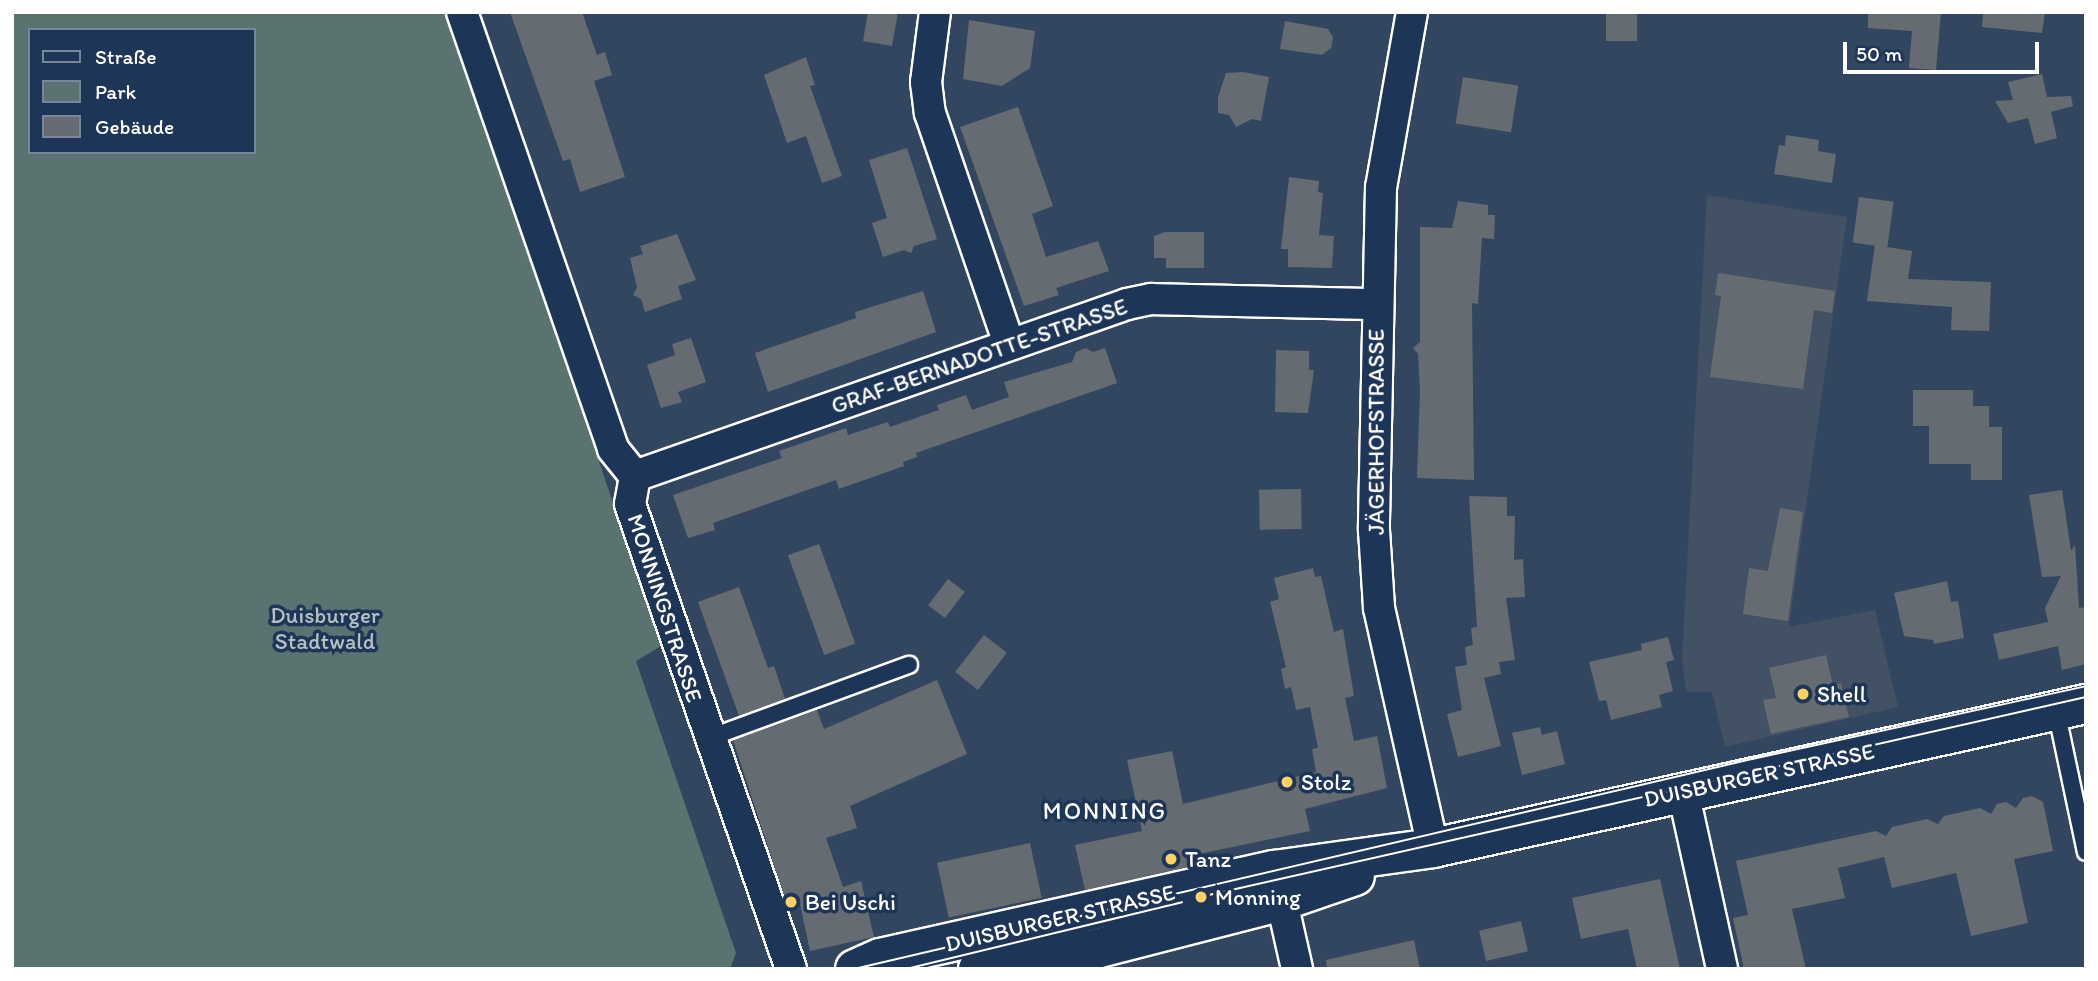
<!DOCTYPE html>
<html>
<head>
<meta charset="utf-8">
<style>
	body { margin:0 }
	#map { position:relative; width:2098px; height:981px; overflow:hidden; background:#33465f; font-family:Itim,sans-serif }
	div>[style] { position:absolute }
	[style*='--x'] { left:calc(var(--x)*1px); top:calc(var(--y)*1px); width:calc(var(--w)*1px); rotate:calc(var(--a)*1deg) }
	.built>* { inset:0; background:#425164 }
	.green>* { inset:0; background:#5a7370 }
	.building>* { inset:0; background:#656c71; transform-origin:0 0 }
	.roads { filter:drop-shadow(2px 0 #fff) drop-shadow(-2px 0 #fff) drop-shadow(0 2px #fff) drop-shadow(0 -2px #fff) }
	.service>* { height:16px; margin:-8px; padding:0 8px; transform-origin:8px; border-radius:8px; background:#1d3557 }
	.minor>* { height:30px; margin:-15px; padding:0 15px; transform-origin:15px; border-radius:15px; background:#1d3557 }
	.secondary>* { height:38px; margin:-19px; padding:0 19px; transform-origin:19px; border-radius:19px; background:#1d3557 }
	.tram>* { height:2px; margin:-1px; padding:0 1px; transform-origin:1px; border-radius:1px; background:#fff }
	.dots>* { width:19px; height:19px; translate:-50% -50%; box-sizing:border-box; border:4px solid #1d3557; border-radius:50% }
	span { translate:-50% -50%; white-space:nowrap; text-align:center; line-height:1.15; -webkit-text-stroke:7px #1d3557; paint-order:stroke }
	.street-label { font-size:23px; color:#fff }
	.park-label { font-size:23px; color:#b5c0bf }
	.poi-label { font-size:23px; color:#fff }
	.left { translate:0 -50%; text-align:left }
	.neighbourhood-label { font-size:24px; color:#fff; letter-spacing:2px }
	.frame { position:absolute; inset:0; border:14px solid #fff; pointer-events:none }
	.legend { position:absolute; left:28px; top:28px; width:228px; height:126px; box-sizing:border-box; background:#1d3557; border:2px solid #77869a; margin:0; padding:9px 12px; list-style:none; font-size:21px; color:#fff }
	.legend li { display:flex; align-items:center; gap:14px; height:35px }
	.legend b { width:35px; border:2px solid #77869a }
	.scale { position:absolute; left:1843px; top:42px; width:196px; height:32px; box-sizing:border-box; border:4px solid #fff; border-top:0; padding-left:9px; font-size:21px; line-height:24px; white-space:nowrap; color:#fff; -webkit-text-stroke:5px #1d3557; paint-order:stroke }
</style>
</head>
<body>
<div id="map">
	<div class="built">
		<div style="clip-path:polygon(1707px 195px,1847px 217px,1789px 627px,1875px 610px,1898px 707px,1725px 747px,1712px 692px,1686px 692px,1682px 658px)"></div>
	</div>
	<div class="green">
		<div style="clip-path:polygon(evenodd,12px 12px,448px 12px,661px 646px,636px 661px,736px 953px,730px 969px,12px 969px,12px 12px,30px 30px,254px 30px,254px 152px,30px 152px,30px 30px)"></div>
	</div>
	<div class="building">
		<div style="clip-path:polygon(510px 12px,582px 12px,597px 55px,605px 52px,612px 75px,594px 81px,625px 177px,580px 192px,570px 159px,563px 161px)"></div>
		<div style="clip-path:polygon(868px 12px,898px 12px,892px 46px,863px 41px)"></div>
		<div style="left:1606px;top:12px;width:31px;height:29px"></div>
		<div style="clip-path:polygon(1868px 12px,1941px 12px,1936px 70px,1909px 68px,1912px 31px,1868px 28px)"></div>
		<div style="clip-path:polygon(1983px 12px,2045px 12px,2042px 33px,1982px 27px)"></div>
		<div style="clip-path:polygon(969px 20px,1035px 31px,1030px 68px,1002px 86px,963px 79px)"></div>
		<div style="clip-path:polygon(1285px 21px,1328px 29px,1333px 37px,1331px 48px,1322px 55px,1280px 49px)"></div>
		<div style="clip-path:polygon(806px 57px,815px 85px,810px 86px,842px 176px,822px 183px,806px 136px,787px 143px,764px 75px)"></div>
		<div style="clip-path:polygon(1243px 72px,1269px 77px,1261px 121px,1252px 119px,1236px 127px,1229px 115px,1218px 113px,1218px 97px,1226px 73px)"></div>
		<div style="clip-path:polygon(2042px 74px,2047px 97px,2071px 96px,2073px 106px,2051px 112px,2057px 138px,2035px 144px,2028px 118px,2008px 123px,1995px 101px,2013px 100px,2008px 82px)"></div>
		<div style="left:1463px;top:77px;width:56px;height:47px;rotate:9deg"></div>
		<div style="clip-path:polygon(1018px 107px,1053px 206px,1032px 214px,1046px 257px,1098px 241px,1109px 271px,1056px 288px,1059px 295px,1024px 306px,960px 127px)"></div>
		<div style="clip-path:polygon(1786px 135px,1819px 140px,1818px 151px,1836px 154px,1832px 183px,1774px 174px,1779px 145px,1785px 146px)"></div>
		<div style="clip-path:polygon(907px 148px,937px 239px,914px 246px,911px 253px,904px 250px,883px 257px,872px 223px,887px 218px,869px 160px)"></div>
		<div style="clip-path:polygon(1289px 177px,1319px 181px,1318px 192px,1323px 193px,1319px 235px,1334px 236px,1332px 268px,1288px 267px,1288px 249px,1281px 249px)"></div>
		<div style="left:1859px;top:197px;width:35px;height:46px;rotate:8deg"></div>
		<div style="clip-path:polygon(1458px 201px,1488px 205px,1488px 215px,1495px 215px,1494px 239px,1482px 238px,1478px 304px,1472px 303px,1474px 480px,1417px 478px,1420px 391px,1418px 354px,1413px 348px,1420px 342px,1420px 227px,1452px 228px)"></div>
		<div style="clip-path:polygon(1165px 232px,1204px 232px,1204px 268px,1166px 268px,1166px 258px,1154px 258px,1154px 236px)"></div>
		<div style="clip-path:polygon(677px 234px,696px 280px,678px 286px,682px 299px,645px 312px,641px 299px,633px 295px,637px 287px,630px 258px,643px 254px,640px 246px)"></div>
		<div style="clip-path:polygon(1875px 245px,1912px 251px,1908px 279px,1991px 282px,1989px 331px,1951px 330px,1952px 307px,1867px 301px)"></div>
		<div style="clip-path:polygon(1718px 273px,1835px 291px,1832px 313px,1814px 310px,1803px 389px,1710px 377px,1721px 296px,1715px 295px)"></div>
		<div style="clip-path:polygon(923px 291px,936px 332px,768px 392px,755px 353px,856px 318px,855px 312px)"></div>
		<div style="clip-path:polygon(691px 338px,706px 382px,678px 392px,682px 402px,661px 408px,647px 365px,675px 355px,672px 344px)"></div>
		<div style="clip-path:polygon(1086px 348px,1093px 352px,1105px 348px,1117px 383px,916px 453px,917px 457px,903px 462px,904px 466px,839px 489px,836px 480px,713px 523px,715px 530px,688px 538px,673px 495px,782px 458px,779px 451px,846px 428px,848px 435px,888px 422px,890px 427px,939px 410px,937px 405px,966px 395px,972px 410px,1009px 397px,1004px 382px,1072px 362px,1076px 352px)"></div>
		<div style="clip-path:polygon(1276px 350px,1309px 351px,1309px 370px,1314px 370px,1308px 413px,1275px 412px)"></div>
		<div style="clip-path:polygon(1913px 390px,1973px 390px,1973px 406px,1989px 406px,1989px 427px,2002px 427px,2002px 480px,1971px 480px,1971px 464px,1929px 464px,1929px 426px,1913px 426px)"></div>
		<div style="left:1301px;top:489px;width:40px;height:42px;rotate:89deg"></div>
		<div style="clip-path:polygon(2062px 490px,2071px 551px,2075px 545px,2079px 608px,2086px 607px,2086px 664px,2062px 670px,2058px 646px,1999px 660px,1993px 634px,2048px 622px,2045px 608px,2061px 576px,2042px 577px,2029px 495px)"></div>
		<div style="clip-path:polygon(1469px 496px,1507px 497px,1507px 516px,1515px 516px,1514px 560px,1523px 559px,1525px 597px,1506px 598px,1515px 660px,1499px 662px,1501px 674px,1484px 678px,1501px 746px,1458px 757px,1447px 714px,1462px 710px,1455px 667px,1467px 665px,1465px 647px,1473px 645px,1471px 628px,1477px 627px)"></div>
		<div style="clip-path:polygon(1780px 508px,1803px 512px,1788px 621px,1743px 614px,1749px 568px,1768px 571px)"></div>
		<div style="left:819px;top:544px;width:106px;height:33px;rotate:70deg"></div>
		<div style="clip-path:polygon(1313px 568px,1315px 577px,1321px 576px,1334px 632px,1343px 629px,1354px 696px,1345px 698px,1354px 741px,1377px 736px,1387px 788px,1305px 809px,1310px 831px,1194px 855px,1196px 865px,1085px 890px,1075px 845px,1142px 831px,1127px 760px,1172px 751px,1183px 804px,1316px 772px,1312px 749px,1318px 748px,1310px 707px,1296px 710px,1291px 687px,1285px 689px,1281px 669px,1286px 667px,1270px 602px,1279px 599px,1274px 578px)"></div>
		<div style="left:948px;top:579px;width:21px;height:33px;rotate:37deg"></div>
		<div style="clip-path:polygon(1947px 581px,1951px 602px,1958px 601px,1964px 638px,1934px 644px,1933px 640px,1904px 636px,1894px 593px)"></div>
		<div style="clip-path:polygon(739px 587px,768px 668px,774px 666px,785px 699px,739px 716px,698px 602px)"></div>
		<div style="left:984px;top:635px;width:29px;height:47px;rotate:38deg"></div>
		<div style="clip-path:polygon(1668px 637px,1674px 660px,1666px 662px,1673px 691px,1659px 695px,1662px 707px,1611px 720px,1606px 700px,1599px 701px,1589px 662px,1642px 650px,1641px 644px)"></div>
		<div style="clip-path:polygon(1826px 655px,1833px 685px,1841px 683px,1849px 717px,1771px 734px,1763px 700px,1776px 698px,1769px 668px)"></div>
		<div style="clip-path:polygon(937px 680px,967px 754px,850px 806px,857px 828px,826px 838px,843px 887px,861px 881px,874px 937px,810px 951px,800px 904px,788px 908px,733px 740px,817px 710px,824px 729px)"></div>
		<div style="clip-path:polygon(1540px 727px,1542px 735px,1557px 731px,1565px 764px,1522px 775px,1512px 733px)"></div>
		<div style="clip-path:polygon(2032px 796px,2043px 802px,2053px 851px,2014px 859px,2028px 923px,1971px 936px,1956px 873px,1892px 888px,1884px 857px,1838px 868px,1845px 898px,1792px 909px,1806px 969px,1744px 969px,1733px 918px,1748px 915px,1736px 861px,1876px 831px,1886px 836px,1892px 827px,1927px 819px,1938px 824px,1944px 816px,1980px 808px,1991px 814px,1997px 804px,2006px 802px,2016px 808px,2023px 798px)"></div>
		<div style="left:1030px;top:843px;width:56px;height:95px;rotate:78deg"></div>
		<div style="clip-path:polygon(1660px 879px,1680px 969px,1637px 969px,1628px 929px,1581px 939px,1572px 898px)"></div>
		<div style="left:1521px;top:921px;width:31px;height:43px;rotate:77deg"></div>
		<div style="clip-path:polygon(1414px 940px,1420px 969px,1327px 969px,1326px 960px)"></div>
	</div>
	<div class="roads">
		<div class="service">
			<div style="--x:2056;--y:710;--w:145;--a:78.1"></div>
			<div style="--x:709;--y:738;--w:213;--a:-20.1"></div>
		</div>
		<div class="minor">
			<div style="--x:462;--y:12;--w:462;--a:70.9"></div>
			<div style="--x:613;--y:449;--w:35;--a:51"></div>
			<div style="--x:635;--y:476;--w:28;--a:100"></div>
			<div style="--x:630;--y:504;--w:492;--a:70.9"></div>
			<div style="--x:935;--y:12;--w:71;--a:97.3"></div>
			<div style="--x:926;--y:82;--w:31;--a:83"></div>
			<div style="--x:930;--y:113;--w:244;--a:71.1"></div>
			<div style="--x:1412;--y:12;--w:178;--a:100"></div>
			<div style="--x:1381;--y:187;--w:343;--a:91.2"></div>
			<div style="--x:1374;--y:530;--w:78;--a:86.3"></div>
			<div style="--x:1379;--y:608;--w:246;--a:77.3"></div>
			<div style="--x:635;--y:476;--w:521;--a:-19.27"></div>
			<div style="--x:1127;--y:304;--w:25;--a:-12"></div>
			<div style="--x:1151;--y:299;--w:225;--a:1.3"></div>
			<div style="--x:1683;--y:791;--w:182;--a:77.6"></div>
			<div style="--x:1277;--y:880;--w:91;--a:77.3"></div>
		</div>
		<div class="secondary">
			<div style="--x:855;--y:969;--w:27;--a:-24"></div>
			<div style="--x:880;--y:958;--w:405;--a:-12.6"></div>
			<div style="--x:1275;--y:870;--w:160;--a:-7.9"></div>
			<div style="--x:1433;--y:848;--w:669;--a:-12.44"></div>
			<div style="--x:978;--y:969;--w:123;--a:-9.8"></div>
			<div style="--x:1099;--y:948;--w:189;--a:-14.4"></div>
			<div style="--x:1282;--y:901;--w:77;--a:-18.9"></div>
		</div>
	</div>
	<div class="tram">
		<div style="--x:1209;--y:895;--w:899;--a:-12.72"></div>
		<div style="--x:854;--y:969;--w:922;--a:-13.16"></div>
		<div style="--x:1752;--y:759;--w:342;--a:-12.3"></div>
		<div style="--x:906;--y:969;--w:284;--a:-13.6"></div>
	</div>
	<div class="dots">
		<div style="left:1803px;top:694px;background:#ffd166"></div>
		<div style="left:1287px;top:782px;background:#ffd166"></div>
		<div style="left:1171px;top:859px;background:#ffd166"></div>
		<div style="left:1201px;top:897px;background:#ffd166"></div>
		<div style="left:791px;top:902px;background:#ffd166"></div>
	</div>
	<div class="street-label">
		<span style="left:979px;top:356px;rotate:-19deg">GRAF-BERNADOTTE-STRASSE</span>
		<span style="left:1376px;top:432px;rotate:-90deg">JÄGERHOFSTRASSE</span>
		<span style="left:665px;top:608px;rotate:72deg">MONNINGSTRASSE</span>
		<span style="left:1759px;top:775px;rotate:-12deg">DUISBURGER STRASSE</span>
		<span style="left:1060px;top:918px;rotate:-13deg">DUISBURGER STRASSE</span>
	</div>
	<div class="park-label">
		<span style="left:325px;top:628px">Duisburger<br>Stadtwald</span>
	</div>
	<div class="poi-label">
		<span class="left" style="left:1817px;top:694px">Shell</span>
		<span class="left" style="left:1301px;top:782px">Stolz</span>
		<span class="left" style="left:1185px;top:859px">Tanz</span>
		<span class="left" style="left:1215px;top:897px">Monning</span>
		<span class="left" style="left:805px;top:902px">Bei Uschi</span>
	</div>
	<div class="neighbourhood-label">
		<span style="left:1105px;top:811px">MONNING</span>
	</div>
	<div class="frame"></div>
	<ul class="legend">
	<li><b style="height:9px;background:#1d3557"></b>Straße</li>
	<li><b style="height:19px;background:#5a7370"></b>Park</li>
	<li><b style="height:19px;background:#656c71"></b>Gebäude</li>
	</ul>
	<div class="scale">50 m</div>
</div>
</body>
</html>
